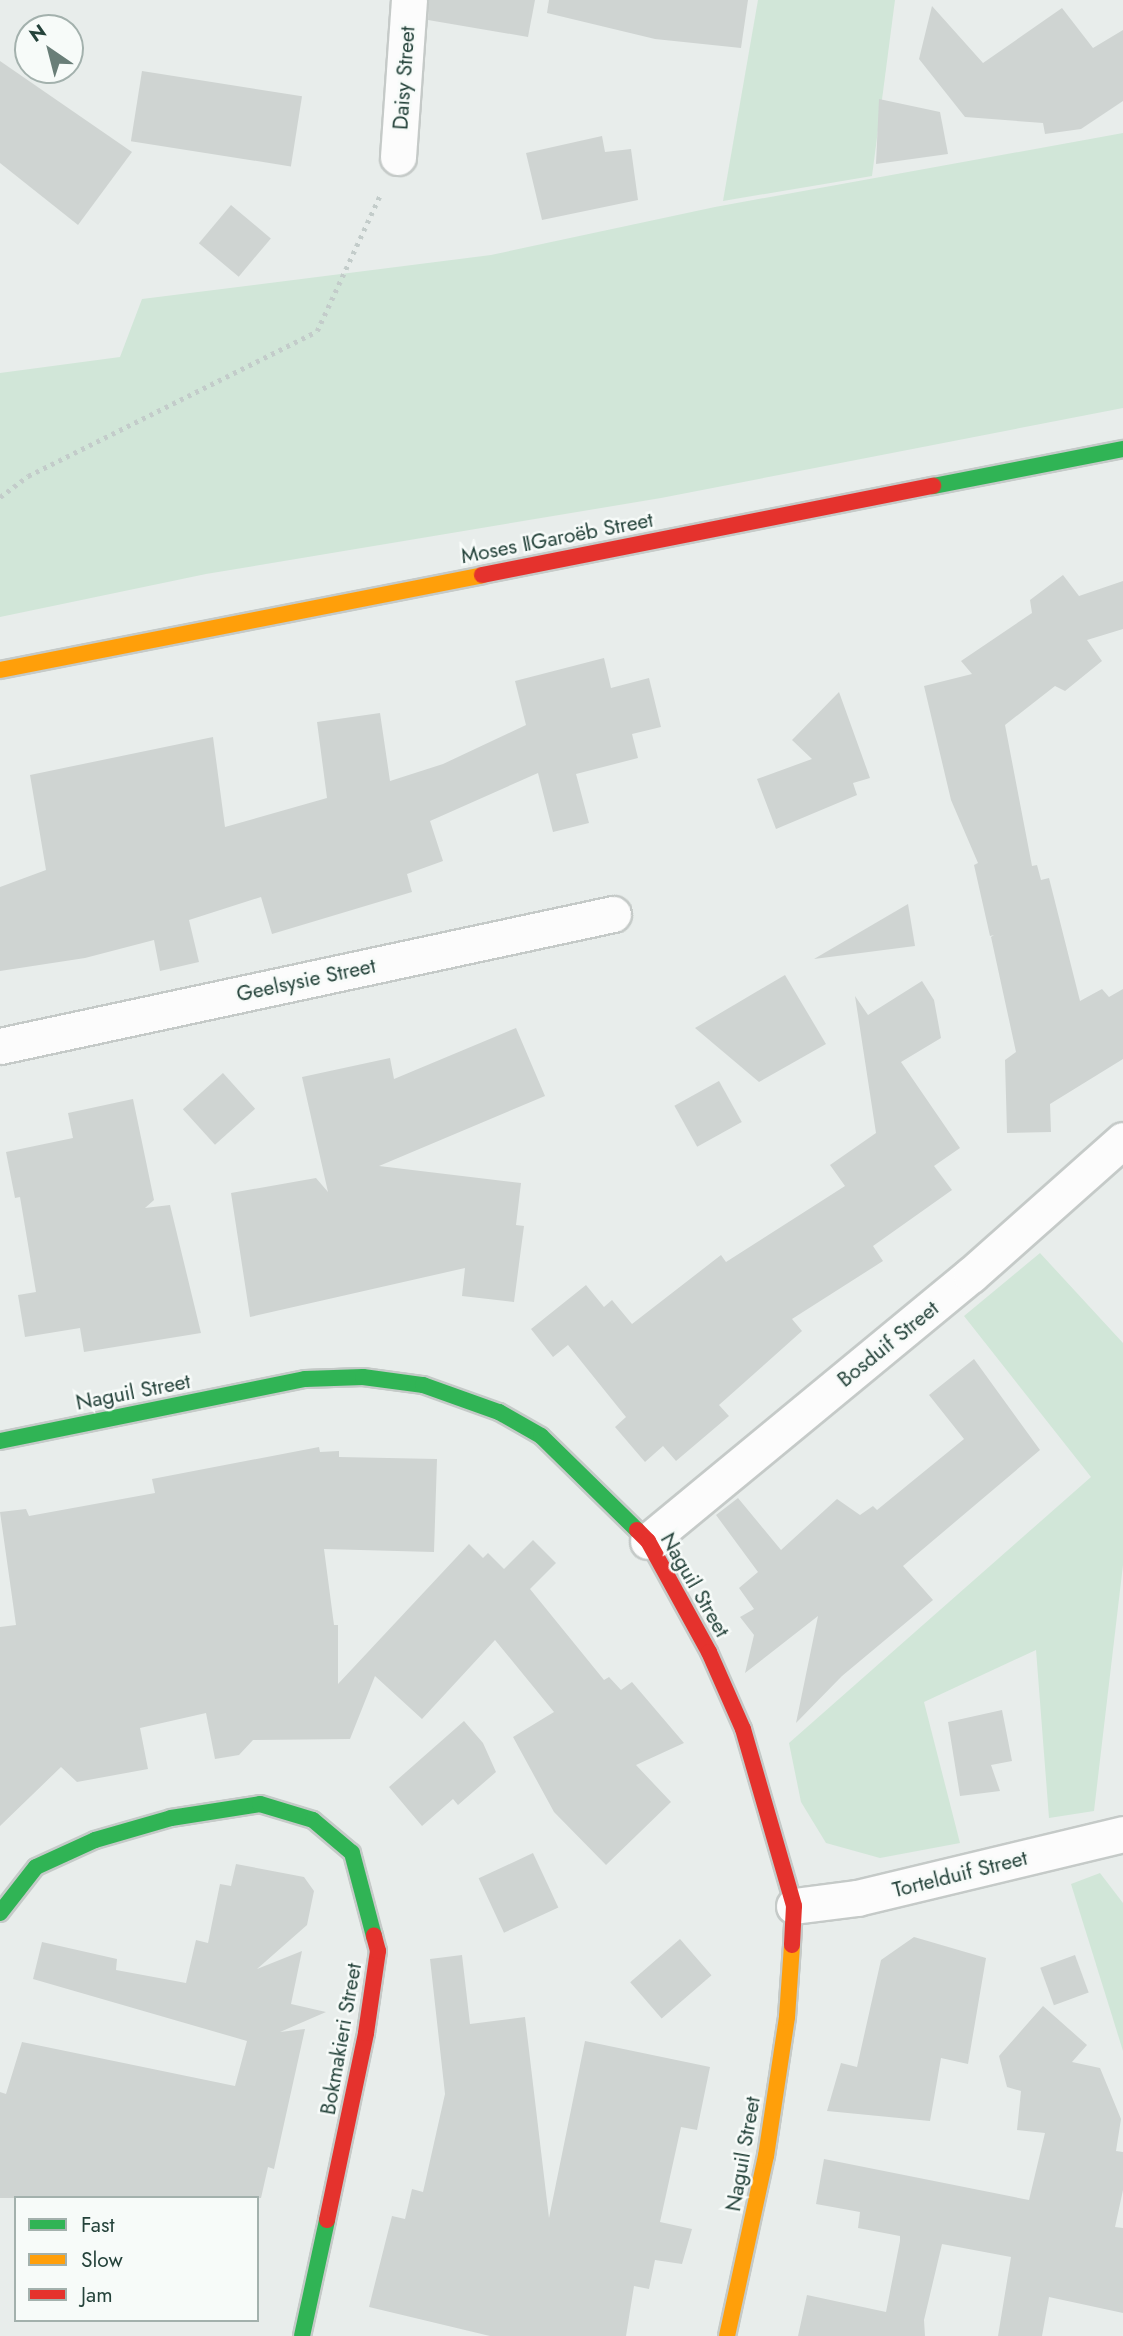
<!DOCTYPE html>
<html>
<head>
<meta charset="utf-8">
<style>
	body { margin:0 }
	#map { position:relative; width:1123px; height:2336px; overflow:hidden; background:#e8edeb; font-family:Jost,sans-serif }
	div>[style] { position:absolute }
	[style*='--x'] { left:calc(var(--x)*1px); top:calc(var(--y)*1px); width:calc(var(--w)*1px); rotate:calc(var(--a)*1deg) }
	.green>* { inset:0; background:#d1e6d8 }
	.building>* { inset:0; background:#cfd4d2; transform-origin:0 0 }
	.path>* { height:4.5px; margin-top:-2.25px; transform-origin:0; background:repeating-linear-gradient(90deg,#c3ccca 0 3.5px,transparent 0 8.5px) }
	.roads { filter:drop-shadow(2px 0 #c5cac8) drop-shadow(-2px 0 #c5cac8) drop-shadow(0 2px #c5cac8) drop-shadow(0 -2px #c5cac8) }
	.street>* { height:35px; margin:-17.5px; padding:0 17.5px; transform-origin:17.5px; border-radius:17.5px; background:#fcfcfc }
	.fast>* { height:16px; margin:-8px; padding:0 8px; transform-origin:8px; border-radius:8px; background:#30b455 }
	.slow>* { height:16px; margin:-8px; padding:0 8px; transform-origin:8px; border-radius:8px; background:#ff9f0a }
	.jam>* { height:16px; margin:-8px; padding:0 8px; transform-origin:8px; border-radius:8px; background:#e5322d }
	span { translate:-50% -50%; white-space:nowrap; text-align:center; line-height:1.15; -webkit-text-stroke:5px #f7fbf9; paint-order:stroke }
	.street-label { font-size:21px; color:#24423a }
	.legend { position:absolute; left:14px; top:2196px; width:245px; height:126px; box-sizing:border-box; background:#f7fbf9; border:2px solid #a3b1ad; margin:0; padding:9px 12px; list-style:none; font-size:21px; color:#24423a }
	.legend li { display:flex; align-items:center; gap:14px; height:35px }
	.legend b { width:35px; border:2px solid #a3b1ad }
	.north { position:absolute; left:14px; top:14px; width:70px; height:70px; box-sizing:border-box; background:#f7fbf9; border:2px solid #a3b1ad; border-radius:50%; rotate:325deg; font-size:19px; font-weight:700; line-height:28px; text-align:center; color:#24423a }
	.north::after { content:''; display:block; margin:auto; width:24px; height:32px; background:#697e78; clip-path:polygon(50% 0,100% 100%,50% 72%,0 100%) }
</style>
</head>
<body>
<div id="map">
	<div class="green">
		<div style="clip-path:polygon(758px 0,895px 0,872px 176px,723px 201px)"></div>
		<div style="clip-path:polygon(1123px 133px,1123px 408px,661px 498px,206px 574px,0 617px,0 373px,120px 357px,142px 299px,491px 255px,715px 207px)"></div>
		<div style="clip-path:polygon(1040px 1253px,1123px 1343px,1123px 1565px,1094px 1811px,1049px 1818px,1036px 1650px,924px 1702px,960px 1843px,880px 1858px,826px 1843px,801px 1802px,789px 1743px,1091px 1477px,964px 1316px)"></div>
		<div style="clip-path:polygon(1100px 1873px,1123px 1903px,1123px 2051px,1071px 1884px)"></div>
	</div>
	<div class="building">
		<div style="clip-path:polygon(429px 0,535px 0,528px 37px,428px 20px)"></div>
		<div style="clip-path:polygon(549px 0,748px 0,741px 48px,655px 39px,547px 13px)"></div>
		<div style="clip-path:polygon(932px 6px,983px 63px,1062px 8px,1093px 48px,1123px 30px,1123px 101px,1081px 129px,1045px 134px,1043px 123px,965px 117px,919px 59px)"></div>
		<div style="clip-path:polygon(0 61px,132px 152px,78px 225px,0 163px)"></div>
		<div style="left:142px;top:71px;width:162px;height:71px;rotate:9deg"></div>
		<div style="clip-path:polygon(879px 99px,940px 112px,948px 154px,876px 164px)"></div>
		<div style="clip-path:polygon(602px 136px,605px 152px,631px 149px,638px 200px,542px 220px,526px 153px)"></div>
		<div style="left:231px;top:205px;width:52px;height:50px;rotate:40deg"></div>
		<div style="clip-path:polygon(1063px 575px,1079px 596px,1123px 581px,1123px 629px,1087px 640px,1102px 661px,1065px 691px,1055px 686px,1005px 725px,1032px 866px,1037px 865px,1041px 880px,1049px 878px,1080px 1001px,1102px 989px,1109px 997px,1123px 989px,1123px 1059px,1050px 1104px,1051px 1132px,1007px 1133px,1005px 1060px,1016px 1052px,991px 937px,994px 935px,990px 936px,974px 865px,978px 863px,951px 800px,924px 686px,972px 674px,961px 661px,1032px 613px,1030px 600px)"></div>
		<div style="clip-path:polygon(604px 658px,611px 688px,649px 678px,661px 727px,632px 734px,638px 758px,576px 774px,589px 823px,553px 832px,538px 773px,430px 821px,443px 861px,407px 874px,412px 892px,272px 934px,261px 897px,189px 920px,199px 962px,160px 971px,154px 940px,85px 958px,0 971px,0 887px,46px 870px,30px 775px,213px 737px,225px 827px,327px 798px,317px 722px,380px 713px,390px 781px,443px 764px,526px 725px,515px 681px)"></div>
		<div style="clip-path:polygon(839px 692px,870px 778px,853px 783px,857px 795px,776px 829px,757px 779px,812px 759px,792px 740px)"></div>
		<div style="clip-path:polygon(908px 904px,915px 946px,814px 959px)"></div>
		<div style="clip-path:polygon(785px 975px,826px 1044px,759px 1082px,695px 1028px)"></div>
		<div style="clip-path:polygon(922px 981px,934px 1000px,941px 1038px,901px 1062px,960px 1148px,934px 1166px,952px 1190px,873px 1246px,883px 1261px,792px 1319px,802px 1331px,719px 1405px,729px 1416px,676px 1461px,663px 1446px,645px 1462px,615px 1427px,626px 1417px,568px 1345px,553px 1357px,531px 1329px,586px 1285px,604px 1307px,612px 1300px,632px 1324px,721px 1255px,726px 1262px,845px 1186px,830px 1165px,876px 1133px,855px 996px,868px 1015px)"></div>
		<div style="clip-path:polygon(516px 1028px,545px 1096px,379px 1166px,521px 1183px,516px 1225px,524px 1226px,514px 1302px,462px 1296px,465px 1268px,250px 1317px,231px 1193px,316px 1178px,328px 1192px,302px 1077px,390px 1058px,394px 1079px)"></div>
		<div style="left:223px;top:1073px;width:48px;height:54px;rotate:48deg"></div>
		<div style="left:719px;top:1081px;width:47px;height:51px;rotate:61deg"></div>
		<div style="clip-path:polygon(133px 1099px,154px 1200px,145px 1208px,170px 1205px,201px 1333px,84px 1352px,80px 1328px,25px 1337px,18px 1295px,36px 1292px,20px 1197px,15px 1198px,6px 1152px,73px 1138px,68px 1113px)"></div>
		<div style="clip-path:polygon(974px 1359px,1040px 1450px,903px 1566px,933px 1600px,842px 1676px,796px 1723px,818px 1616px,745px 1673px,754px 1635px,740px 1617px,754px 1609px,739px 1588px,758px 1572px,716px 1515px,738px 1498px,781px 1550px,837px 1499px,860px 1515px,873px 1506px,877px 1510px,964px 1439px,929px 1395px)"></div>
		<div style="clip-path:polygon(319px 1447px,320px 1452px,339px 1451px,339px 1457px,437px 1459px,434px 1552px,324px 1549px,334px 1625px,338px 1625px,338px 1684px,469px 1544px,483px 1558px,488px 1553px,504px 1569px,533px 1540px,556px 1563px,530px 1589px,604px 1680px,609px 1677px,621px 1690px,632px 1682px,684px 1743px,636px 1765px,671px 1802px,606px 1865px,554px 1812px,513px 1737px,554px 1712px,495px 1640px,422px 1719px,375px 1676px,350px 1739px,253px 1740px,239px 1755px,215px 1759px,206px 1713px,140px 1728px,148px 1769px,77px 1782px,61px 1767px,0 1826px,0 1627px,16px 1625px,0 1512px,26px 1509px,29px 1516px,155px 1493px,152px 1479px)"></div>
		<div style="clip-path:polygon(1002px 1710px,1012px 1761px,991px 1765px,1000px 1791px,960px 1796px,948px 1722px)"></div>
		<div style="clip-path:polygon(464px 1721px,483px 1743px,496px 1772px,458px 1805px,453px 1799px,422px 1826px,389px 1787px)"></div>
		<div style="left:533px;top:1853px;width:60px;height:60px;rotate:65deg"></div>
		<div style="clip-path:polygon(236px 1864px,304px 1877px,314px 1891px,307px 1925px,257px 1969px,302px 1951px,291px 2004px,326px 2012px,280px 2032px,305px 2029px,274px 2169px,268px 2167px,261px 2198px,0 2198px,0 2092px,6px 2094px,22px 2042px,235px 2086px,247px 2041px,33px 1979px,42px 1942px,117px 1959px,116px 1970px,186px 1983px,196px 1940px,208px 1943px,220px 1884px,231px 1886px)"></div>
		<div style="clip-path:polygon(914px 1937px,986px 1958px,968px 2064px,941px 2058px,930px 2121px,827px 2111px,841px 2063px,857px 2067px,881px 1960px)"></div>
		<div style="left:680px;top:1939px;width:48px;height:66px;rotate:49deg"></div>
		<div style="clip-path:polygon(462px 1955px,470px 2024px,525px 2017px,549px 2218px,585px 2041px,710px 2067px,697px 2130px,681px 2127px,660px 2222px,692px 2229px,682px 2264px,655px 2260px,649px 2289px,634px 2286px,626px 2336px,490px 2336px,369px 2307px,392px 2216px,405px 2219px,412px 2189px,423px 2192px,445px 2094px,430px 1959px)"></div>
		<div style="left:1075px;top:1955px;width:40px;height:37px;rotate:70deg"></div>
		<div style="clip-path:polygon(1043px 2006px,1087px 2045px,1072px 2062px,1100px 2068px,1121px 2119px,1116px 2151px,1123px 2152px,1123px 2190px,1115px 2227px,1123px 2228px,1123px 2313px,1049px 2297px,1042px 2336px,998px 2336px,1011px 2257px,942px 2244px,924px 2320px,925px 2336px,798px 2336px,807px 2295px,886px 2312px,900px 2241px,900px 2236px,858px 2228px,860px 2212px,816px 2204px,824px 2159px,1029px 2200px,1045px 2133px,1017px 2130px,1021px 2091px,1007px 2087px,999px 2056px)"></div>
	</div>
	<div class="path">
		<div style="--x:0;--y:497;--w:35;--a:-37"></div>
		<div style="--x:28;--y:476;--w:323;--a:-26.6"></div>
		<div style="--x:317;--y:331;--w:152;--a:-65.1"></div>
	</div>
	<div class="roads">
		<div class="street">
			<div style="--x:398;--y:157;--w:157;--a:-86"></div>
			<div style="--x:0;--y:1046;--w:627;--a:-12.15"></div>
			<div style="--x:648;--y:1541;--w:418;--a:-39.5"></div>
			<div style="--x:971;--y:1275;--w:203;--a:-41.6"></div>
			<div style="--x:794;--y:1906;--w:64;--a:-7.2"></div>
			<div style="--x:857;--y:1898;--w:274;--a:-13.5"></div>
		</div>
		<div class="fast">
			<div style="--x:933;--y:486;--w:194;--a:-11"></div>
			<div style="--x:0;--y:1441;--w:311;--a:-11.5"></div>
			<div style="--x:305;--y:1379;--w:58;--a:-2"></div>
			<div style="--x:363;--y:1377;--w:61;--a:7.6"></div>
			<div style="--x:423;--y:1385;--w:81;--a:19.6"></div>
			<div style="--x:499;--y:1412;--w:48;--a:29.7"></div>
			<div style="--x:541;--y:1436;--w:134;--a:44.4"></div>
			<div style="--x:0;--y:1913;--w:58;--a:-52"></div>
			<div style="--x:36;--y:1867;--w:65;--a:-24.6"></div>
			<div style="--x:95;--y:1840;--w:79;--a:-16.1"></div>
			<div style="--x:171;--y:1818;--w:90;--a:-8.9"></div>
			<div style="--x:260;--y:1804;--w:55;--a:16.8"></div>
			<div style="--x:313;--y:1820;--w:51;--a:40.2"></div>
			<div style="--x:352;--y:1853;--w:86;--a:75.2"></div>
			<div style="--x:302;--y:2336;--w:119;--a:-77.8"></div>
		</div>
		<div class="slow">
			<div style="--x:0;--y:670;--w:491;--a:-11.1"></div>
			<div style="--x:727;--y:2336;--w:184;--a:-77.8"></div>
			<div style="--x:766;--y:2156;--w:141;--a:-81.4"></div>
			<div style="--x:787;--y:2017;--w:72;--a:-86"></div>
		</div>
		<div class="jam">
			<div style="--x:482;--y:575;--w:460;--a:-11.2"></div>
			<div style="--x:637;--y:1530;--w:16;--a:45"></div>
			<div style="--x:648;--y:1541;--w:127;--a:61.2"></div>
			<div style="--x:709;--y:1652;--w:84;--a:66.2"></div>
			<div style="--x:743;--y:1729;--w:184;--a:73.9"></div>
			<div style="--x:794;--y:1906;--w:39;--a:93"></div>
			<div style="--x:327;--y:2220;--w:191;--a:-78.2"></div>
			<div style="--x:366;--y:2033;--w:83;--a:-81.7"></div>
			<div style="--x:378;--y:1951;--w:16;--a:-105"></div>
		</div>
	</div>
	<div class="street-label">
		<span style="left:404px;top:78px;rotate:-86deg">Daisy Street</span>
		<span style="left:557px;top:538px;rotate:-11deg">Moses ǁGaroëb Street</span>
		<span style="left:306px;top:980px;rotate:-12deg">Geelsysie Street</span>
		<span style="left:888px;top:1344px;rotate:-39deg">Bosduif Street</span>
		<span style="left:133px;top:1392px;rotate:-11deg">Naguil Street</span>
		<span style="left:695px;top:1585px;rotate:60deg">Naguil Street</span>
		<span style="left:960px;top:1874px;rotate:-14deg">Tortelduif Street</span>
		<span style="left:341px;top:2039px;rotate:-80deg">Bokmakieri Street</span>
		<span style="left:743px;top:2154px;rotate:-80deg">Naguil Street</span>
	</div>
	<ul class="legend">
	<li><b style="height:9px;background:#30b455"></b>Fast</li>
	<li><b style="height:9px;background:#ff9f0a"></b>Slow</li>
	<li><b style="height:9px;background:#e5322d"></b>Jam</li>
	</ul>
	<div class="north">N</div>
</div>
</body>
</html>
